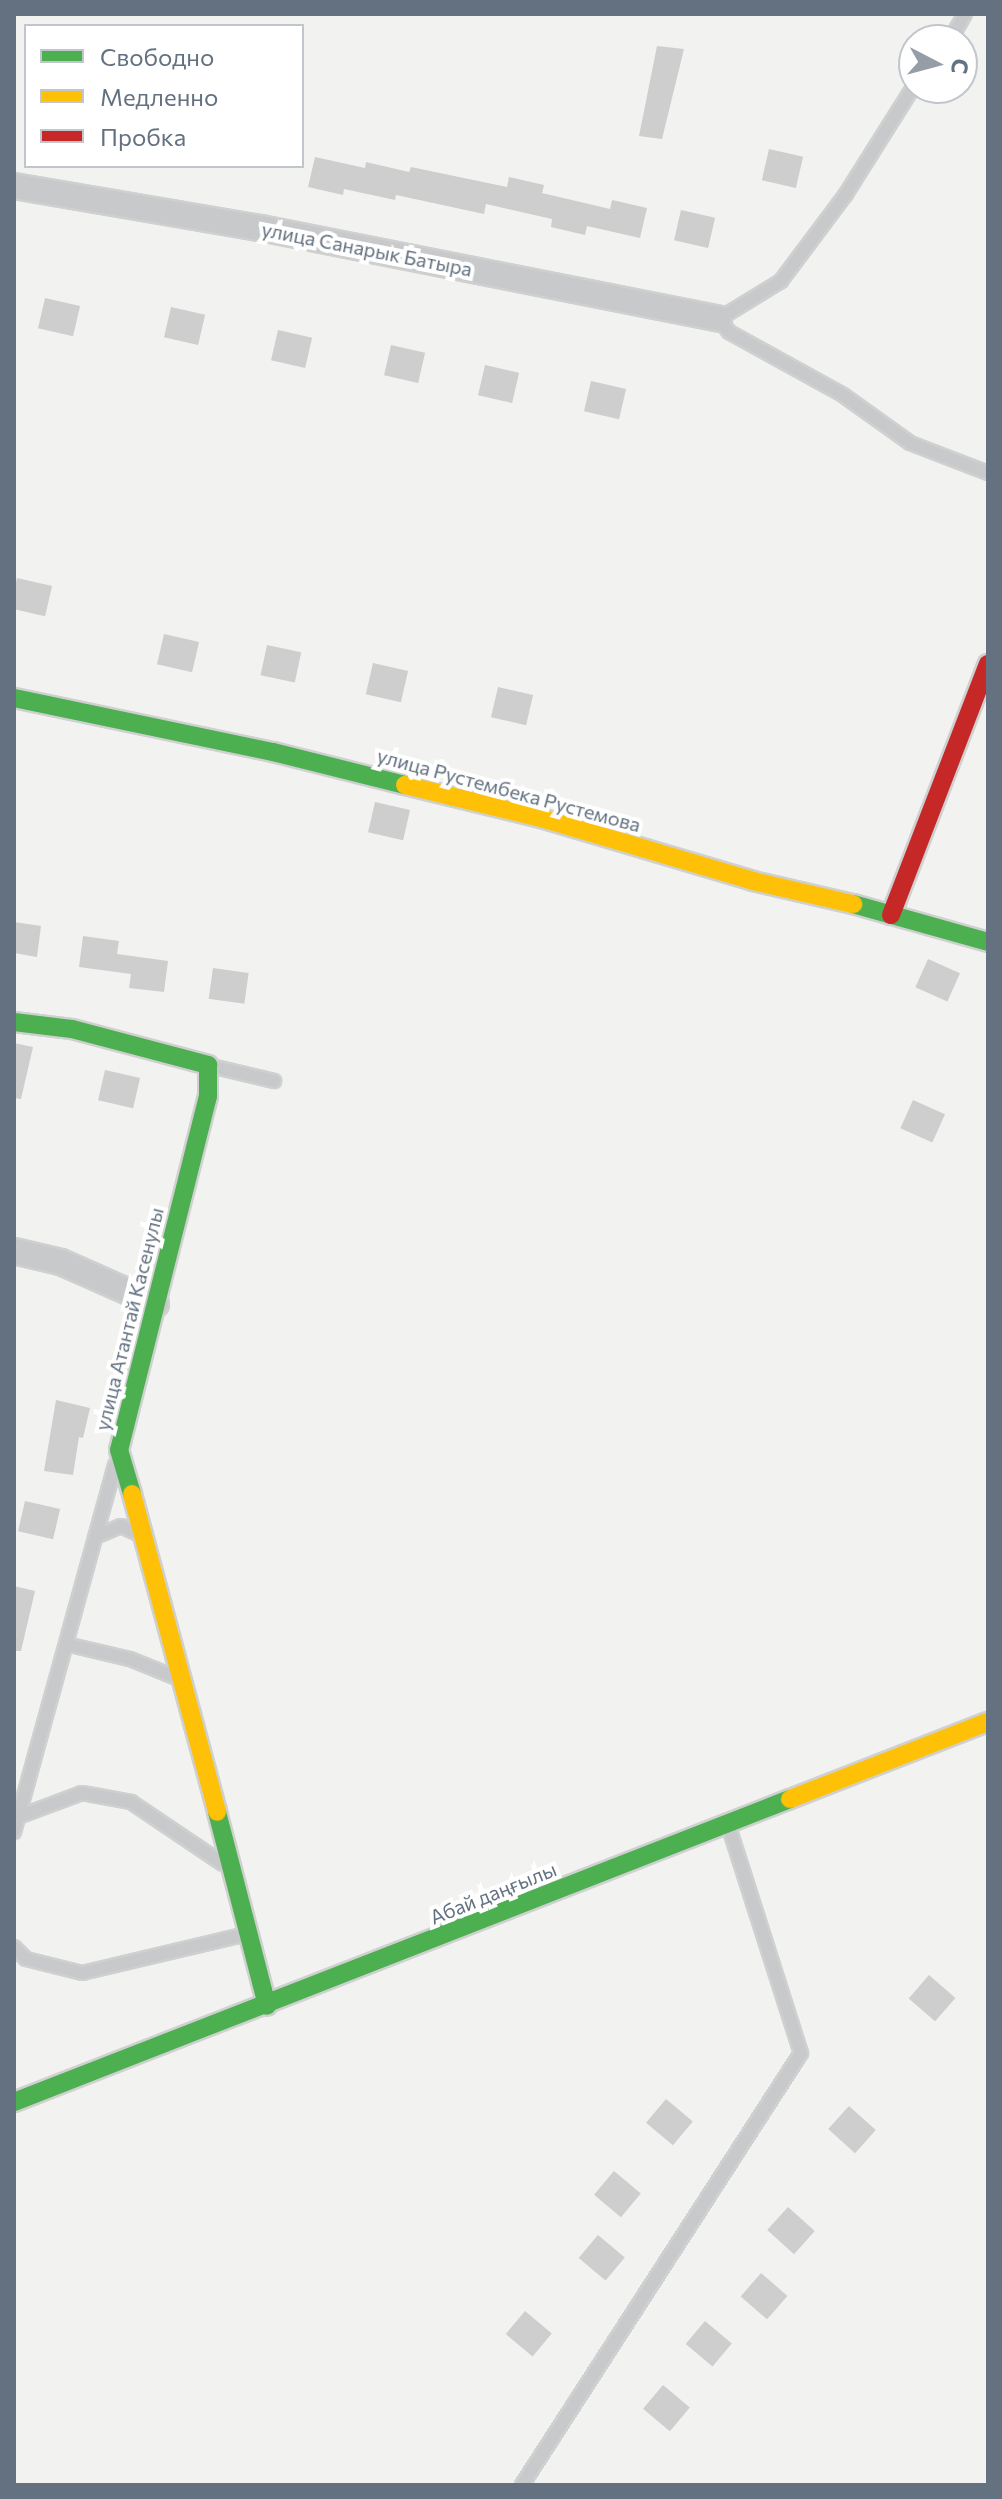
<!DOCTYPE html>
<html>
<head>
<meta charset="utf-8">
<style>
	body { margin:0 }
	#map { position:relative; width:1002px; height:2499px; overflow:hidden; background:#f2f3f0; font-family:Commissioner,sans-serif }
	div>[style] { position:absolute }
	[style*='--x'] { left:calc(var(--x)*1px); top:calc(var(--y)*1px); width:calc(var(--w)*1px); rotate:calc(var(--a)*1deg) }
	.building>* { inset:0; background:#cdcecd; transform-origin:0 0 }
	.roads { filter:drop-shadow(2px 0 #cfd0d0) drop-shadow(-2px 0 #cfd0d0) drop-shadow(0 2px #cfd0d0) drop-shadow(0 -2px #cfd0d0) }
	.lane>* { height:12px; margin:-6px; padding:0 6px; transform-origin:6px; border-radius:6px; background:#c8c9ca }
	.street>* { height:24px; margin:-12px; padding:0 12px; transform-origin:12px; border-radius:12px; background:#c8c9ca }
	.fast>* { height:18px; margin:-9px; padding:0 9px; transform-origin:9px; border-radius:9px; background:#4caf50 }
	.slow>* { height:18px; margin:-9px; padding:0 9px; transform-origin:9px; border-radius:9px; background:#ffc107 }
	.jam>* { height:18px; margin:-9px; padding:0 9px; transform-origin:9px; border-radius:9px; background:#c62828 }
	span { translate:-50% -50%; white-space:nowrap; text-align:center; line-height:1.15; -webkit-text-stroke:8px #fff; paint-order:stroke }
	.street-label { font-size:20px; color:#637180 }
	.frame { position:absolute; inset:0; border:16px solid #637180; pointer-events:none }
	.legend { position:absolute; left:24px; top:24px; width:280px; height:144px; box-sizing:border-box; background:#fff; border:2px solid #c1c6cc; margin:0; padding:10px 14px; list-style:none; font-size:24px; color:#637180 }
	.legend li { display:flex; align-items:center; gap:16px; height:40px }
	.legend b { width:40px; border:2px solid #c1c6cc }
	.north { position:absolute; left:898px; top:24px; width:80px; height:80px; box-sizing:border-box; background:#fff; border:2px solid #c1c6cc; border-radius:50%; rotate:96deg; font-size:22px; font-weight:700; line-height:32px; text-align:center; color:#637180 }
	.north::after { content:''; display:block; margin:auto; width:28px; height:36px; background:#959ea7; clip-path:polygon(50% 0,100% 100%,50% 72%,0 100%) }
</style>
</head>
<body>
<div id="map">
	<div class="building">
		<div style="clip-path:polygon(657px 46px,684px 49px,662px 139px,639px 136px)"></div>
		<div style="left:769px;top:149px;width:35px;height:32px;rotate:13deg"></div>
		<div style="clip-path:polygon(315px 157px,365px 168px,366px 162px,409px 172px,411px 167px,507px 187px,509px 177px,544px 185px,542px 193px,610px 209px,612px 200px,647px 208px,640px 238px,587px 226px,585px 235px,551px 227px,552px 219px,486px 204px,484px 214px,396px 195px,395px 200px,344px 189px,343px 195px,308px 187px)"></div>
		<div style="left:681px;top:210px;width:35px;height:31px;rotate:13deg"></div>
		<div style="left:45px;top:298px;width:36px;height:31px;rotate:13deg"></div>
		<div style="left:171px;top:307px;width:35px;height:31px;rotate:13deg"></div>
		<div style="left:278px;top:330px;width:35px;height:31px;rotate:13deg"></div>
		<div style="left:391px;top:345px;width:35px;height:31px;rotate:13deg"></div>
		<div style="left:485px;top:365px;width:35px;height:31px;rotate:13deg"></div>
		<div style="left:591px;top:381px;width:36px;height:31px;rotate:13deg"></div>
		<div style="left:17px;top:578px;width:36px;height:31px;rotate:13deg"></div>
		<div style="left:164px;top:634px;width:36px;height:31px;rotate:13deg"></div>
		<div style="left:267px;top:645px;width:35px;height:31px;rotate:12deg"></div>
		<div style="left:373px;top:663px;width:36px;height:32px;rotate:13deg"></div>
		<div style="left:498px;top:687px;width:36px;height:31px;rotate:13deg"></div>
		<div style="left:375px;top:802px;width:36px;height:31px;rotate:13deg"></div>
		<div style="clip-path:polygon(14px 922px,41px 926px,37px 957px,14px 953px)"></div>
		<div style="clip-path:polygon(83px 936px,119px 941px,117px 954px,168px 961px,164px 992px,129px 988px,131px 974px,79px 967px)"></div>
		<div style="left:928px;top:959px;width:35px;height:31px;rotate:24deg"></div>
		<div style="left:213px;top:968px;width:36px;height:31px;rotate:8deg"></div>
		<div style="clip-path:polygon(14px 1043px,33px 1047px,21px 1099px,14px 1098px)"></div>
		<div style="left:105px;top:1070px;width:36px;height:31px;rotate:13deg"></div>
		<div style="left:913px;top:1100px;width:35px;height:31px;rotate:24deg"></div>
		<div style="clip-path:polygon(56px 1400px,90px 1408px,83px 1438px,79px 1437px,73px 1475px,44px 1471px)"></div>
		<div style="left:25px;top:1501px;width:36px;height:31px;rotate:13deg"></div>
		<div style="clip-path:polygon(14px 1586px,35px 1591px,21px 1651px,14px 1651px)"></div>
		<div style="left:929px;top:1975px;width:35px;height:31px;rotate:41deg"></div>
		<div style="left:666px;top:2099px;width:35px;height:31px;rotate:40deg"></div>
		<div style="left:849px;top:2106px;width:36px;height:31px;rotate:42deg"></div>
		<div style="left:614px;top:2171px;width:35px;height:31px;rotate:40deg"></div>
		<div style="left:788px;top:2207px;width:36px;height:31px;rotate:42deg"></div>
		<div style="left:598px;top:2235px;width:35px;height:30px;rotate:40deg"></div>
		<div style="left:761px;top:2273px;width:35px;height:31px;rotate:41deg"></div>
		<div style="left:525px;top:2311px;width:35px;height:30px;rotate:40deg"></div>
		<div style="left:705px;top:2321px;width:35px;height:30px;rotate:40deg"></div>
		<div style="left:663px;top:2385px;width:35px;height:31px;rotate:40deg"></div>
	</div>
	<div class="roads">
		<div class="lane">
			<div style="--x:950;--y:40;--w:30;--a:-60"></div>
			<div style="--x:914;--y:86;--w:128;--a:122.2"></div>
			<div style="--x:846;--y:194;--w:109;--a:126.8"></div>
			<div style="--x:781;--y:281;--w:73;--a:148.5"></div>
			<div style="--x:719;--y:319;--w:16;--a:52"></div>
			<div style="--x:729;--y:332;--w:130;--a:28.9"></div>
			<div style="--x:843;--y:395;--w:82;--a:35.6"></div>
			<div style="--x:910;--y:443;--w:84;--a:21"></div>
			<div style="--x:211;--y:1066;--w:65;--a:13.4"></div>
			<div style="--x:95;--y:1537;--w:28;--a:-23"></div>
			<div style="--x:121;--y:1526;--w:21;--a:25"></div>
			<div style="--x:66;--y:1644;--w:66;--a:13.2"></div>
			<div style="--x:130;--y:1659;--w:51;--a:22"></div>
			<div style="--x:18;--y:1817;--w:68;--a:-20.6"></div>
			<div style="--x:82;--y:1793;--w:50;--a:10.4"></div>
			<div style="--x:131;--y:1802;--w:111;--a:34"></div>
			<div style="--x:14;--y:1832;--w:381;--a:-74.6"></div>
			<div style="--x:14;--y:1947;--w:17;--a:45"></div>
			<div style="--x:26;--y:1959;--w:58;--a:14"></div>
			<div style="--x:82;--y:1973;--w:170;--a:-13.3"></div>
			<div style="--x:522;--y:2485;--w:514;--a:-57.14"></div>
			<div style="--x:801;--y:2053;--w:240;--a:-107.7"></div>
		</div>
		<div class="street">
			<div style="--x:14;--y:186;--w:251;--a:9.7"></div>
			<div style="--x:261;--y:228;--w:467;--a:11.2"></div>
			<div style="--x:14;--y:1251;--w:48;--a:13.2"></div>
			<div style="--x:61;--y:1262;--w:104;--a:23.9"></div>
		</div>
		<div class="fast">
			<div style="--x:14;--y:698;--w:265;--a:11.8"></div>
			<div style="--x:273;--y:752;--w:136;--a:14"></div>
			<div style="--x:853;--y:904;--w:140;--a:15.7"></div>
			<div style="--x:14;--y:1022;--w:58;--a:6.9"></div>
			<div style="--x:72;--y:1029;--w:141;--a:14.8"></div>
			<div style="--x:208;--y:1065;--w:31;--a:90"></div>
			<div style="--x:208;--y:1096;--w:365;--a:104.1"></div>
			<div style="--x:119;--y:1450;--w:46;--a:73.5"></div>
			<div style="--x:217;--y:1812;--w:200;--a:75.5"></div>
			<div style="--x:14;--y:2102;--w:833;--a:-21.33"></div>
		</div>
		<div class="slow">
			<div style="--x:405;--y:785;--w:143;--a:13.7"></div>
			<div style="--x:544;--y:819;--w:218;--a:16.5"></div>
			<div style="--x:753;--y:881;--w:103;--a:13"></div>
			<div style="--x:132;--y:1494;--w:329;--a:75"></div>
			<div style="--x:790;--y:1799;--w:212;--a:-21.3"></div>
		</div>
		<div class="jam">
			<div style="--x:891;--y:915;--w:269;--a:-68.9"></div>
		</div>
	</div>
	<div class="street-label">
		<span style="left:367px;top:249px;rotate:11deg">улица Санарык Батыра</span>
		<span style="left:509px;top:790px;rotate:15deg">улица Рустембека Рустемова</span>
		<span style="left:129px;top:1319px;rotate:-76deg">улица Атантай Касенулы</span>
		<span style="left:493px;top:1893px;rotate:-22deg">Абай даңғылы</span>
	</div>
	<div class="frame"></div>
	<ul class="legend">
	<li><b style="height:10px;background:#4caf50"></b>Свободно</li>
	<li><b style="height:10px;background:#ffc107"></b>Медленно</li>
	<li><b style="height:10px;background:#c62828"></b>Пробка</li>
	</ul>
	<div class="north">С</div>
</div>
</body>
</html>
